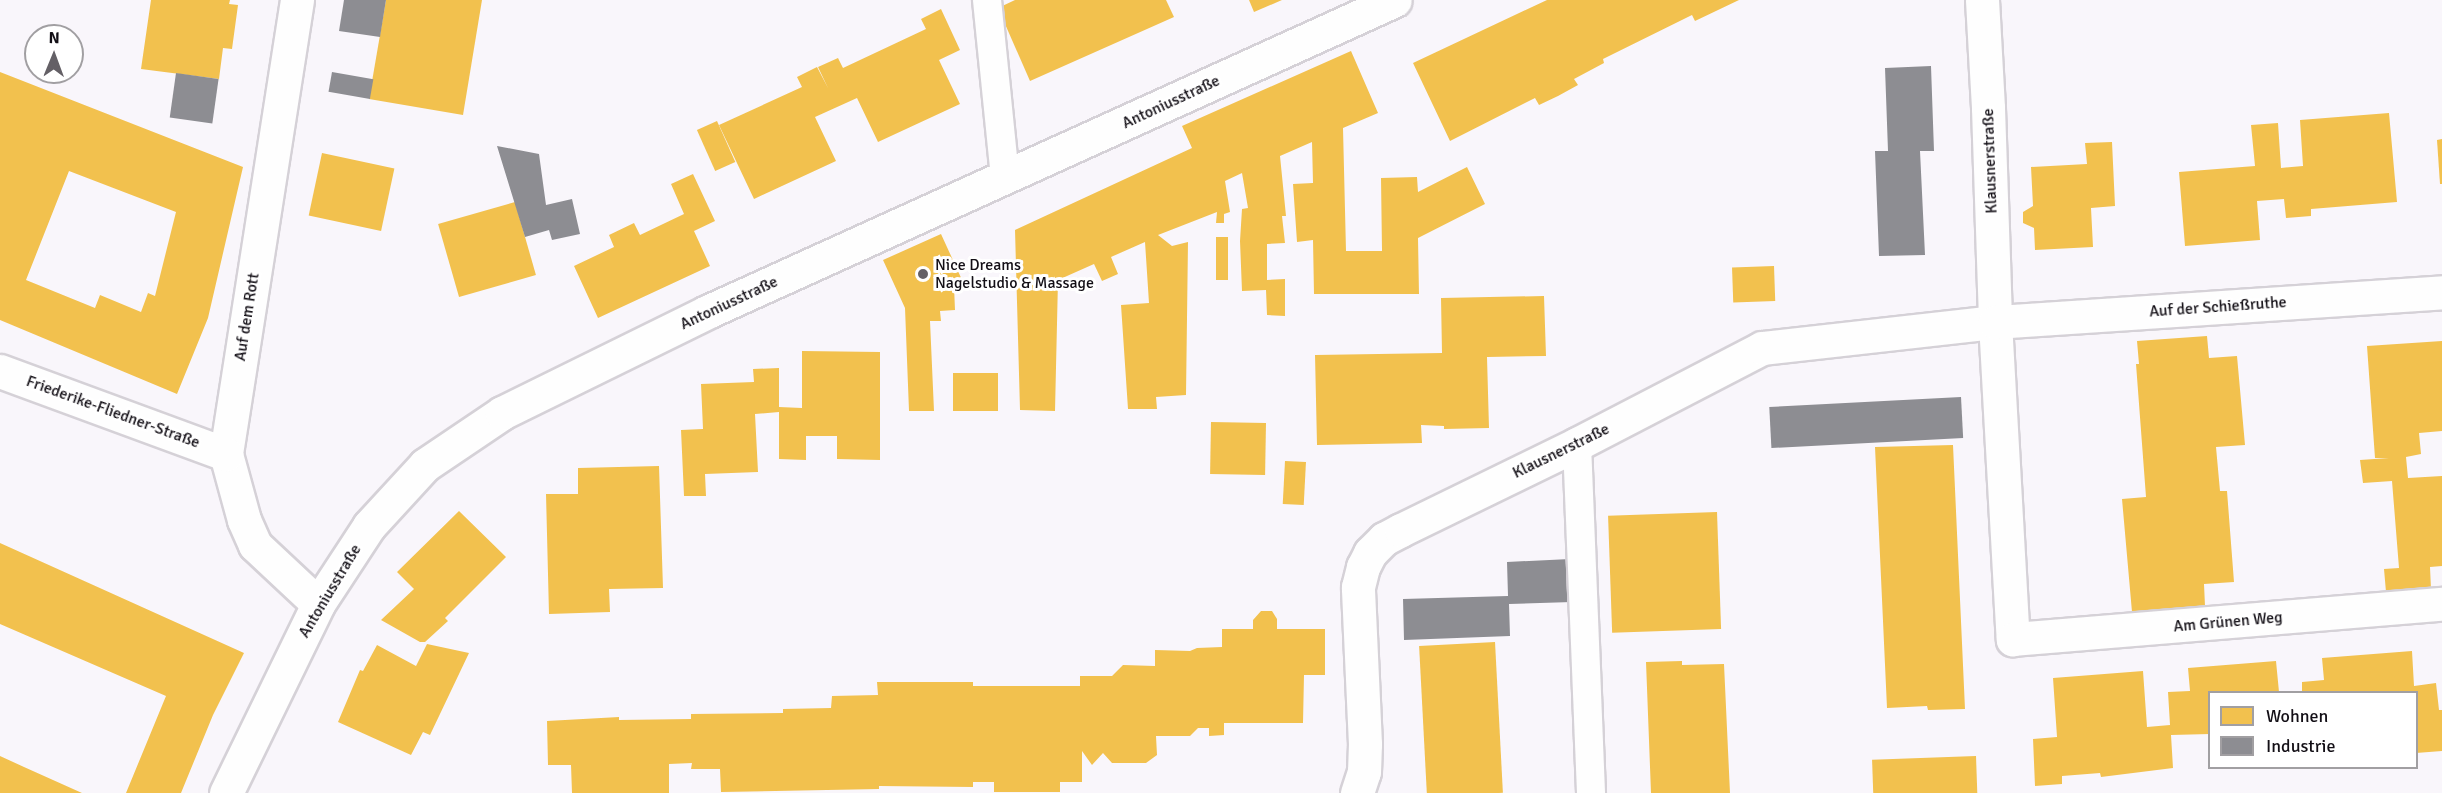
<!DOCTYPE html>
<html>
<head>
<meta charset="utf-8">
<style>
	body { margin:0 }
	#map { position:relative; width:2442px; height:793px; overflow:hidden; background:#f9f6fb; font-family:Signika,sans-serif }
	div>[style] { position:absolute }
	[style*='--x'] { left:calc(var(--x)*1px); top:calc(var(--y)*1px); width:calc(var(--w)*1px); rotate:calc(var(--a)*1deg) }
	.homes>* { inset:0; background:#f2c14e; transform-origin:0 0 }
	.industry>* { inset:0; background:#8d8d92; transform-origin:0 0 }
	.roads { filter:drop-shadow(2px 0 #d5d1d7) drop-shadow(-2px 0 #d5d1d7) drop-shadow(0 2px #d5d1d7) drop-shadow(0 -2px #d5d1d7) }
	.lane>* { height:28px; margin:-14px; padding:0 14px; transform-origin:14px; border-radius:14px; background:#fefefe }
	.street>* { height:33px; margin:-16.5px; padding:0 16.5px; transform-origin:16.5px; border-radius:16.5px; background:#fefefe }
	.secondary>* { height:33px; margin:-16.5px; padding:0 16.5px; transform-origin:16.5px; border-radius:16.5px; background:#fefefe }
	.dots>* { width:16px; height:16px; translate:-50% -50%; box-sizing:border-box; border:3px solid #fff; border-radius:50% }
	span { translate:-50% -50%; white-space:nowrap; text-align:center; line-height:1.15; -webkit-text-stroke:6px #fff; paint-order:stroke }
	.street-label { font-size:16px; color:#130f16 }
	.poi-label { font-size:16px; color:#130f16 }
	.left { translate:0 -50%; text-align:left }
	.legend { position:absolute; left:2208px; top:691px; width:210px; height:78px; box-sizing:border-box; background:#fff; border:2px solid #a19fa2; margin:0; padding:8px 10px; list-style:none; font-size:18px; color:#130f16 }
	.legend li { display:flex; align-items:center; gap:12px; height:30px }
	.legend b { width:30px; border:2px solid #a19fa2 }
	.north { position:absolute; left:24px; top:24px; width:60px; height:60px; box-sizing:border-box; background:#fff; border:2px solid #a19fa2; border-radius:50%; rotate:1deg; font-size:16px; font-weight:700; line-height:24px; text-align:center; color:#130f16 }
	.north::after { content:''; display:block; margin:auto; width:21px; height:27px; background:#646066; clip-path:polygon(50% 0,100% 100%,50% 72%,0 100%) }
</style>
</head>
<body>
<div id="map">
	<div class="homes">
		<div style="clip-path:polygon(151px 0,230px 0,229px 4px,238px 5px,232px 49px,223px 48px,219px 79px,141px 69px)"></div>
		<div style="clip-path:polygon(386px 0,482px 0,463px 115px,369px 99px)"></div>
		<div style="clip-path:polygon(1015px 0,1166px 0,1174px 17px,1030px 81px,998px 8px)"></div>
		<div style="clip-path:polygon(1249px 0,1282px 0,1254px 12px)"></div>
		<div style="clip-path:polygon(1547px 0,1739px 0,1695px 21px,1692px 15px,1603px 59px,1604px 63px,1574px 79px,1578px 85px,1558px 96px,1539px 105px,1535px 98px,1450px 141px,1413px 63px)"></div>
		<div style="clip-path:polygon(941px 9px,960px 50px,939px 60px,960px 104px,878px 142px,857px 98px,815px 117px,836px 161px,754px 199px,719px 125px,802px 87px,797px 77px,817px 67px,828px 88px,818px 67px,838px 58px,843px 68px,926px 29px,921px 19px)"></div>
		<div style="clip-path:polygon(1351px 51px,1378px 113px,1343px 128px,1346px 251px,1382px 251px,1381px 178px,1417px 177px,1418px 192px,1467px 167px,1485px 204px,1418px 238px,1419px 294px,1314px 294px,1313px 240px,1297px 242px,1293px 184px,1313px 183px,1312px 142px,1280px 156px,1286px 216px,1282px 216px,1285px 243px,1267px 244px,1267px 280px,1285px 279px,1285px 316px,1267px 315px,1266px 290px,1242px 291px,1240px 241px,1242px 209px,1248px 208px,1242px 173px,1225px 181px,1230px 212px,1224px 214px,1224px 223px,1216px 223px,1217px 212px,1158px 235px,1172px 246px,1188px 242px,1186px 395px,1156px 397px,1157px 409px,1128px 409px,1121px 305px,1149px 303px,1145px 242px,1111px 257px,1118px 274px,1102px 281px,1094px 264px,1058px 280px,1055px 411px,1020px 410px,1015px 230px,1192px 148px,1182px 126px)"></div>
		<div style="clip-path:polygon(evenodd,0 72px,243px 167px,208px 318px,177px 394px,0 320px,0 72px,69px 171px,176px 212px,155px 296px,148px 293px,141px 312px,100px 295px,95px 308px,26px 280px,69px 171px)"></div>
		<div style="clip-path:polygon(2389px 113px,2397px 202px,2311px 209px,2311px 216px,2286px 218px,2284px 199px,2257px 201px,2260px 240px,2185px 246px,2179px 172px,2255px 166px,2251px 125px,2278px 123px,2281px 168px,2303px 166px,2300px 120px)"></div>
		<div style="left:717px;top:121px;width:45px;height:22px;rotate:66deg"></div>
		<div style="clip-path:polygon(2442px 139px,2442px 184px,2440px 184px,2437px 140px)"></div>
		<div style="clip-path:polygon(2112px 142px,2115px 206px,2091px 208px,2093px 247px,2035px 250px,2034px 228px,2023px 223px,2023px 212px,2033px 206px,2031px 167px,2087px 164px,2085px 143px)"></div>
		<div style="left:322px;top:153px;width:74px;height:64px;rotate:12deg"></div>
		<div style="clip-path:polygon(693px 174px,715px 221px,694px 231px,710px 266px,598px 318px,574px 266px,614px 247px,609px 235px,634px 223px,640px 235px,684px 214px,671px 184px)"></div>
		<div style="left:515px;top:202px;width:76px;height:80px;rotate:74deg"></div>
		<div style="clip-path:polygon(941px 234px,963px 282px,954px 286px,955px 310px,940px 311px,941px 321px,930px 321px,934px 411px,909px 411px,905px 308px,883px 260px)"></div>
		<div style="left:1216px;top:237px;width:12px;height:43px"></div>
		<div style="left:1774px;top:266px;width:35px;height:42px;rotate:88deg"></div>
		<div style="clip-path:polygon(1544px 296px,1546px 356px,1487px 357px,1489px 428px,1444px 429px,1444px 426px,1421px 425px,1422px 443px,1317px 445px,1315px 355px,1442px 353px,1441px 298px)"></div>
		<div style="clip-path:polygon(2207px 336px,2209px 358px,2237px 356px,2245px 445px,2216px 447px,2220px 491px,2227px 491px,2234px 582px,2204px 584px,2205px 606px,2132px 612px,2122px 499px,2146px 497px,2136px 364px,2139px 364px,2137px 341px)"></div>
		<div style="clip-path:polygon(2442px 341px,2442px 431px,2419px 433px,2421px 454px,2406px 457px,2408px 478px,2442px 476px,2442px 566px,2430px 567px,2431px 589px,2386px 592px,2384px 569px,2399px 568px,2392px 481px,2363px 483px,2360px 460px,2389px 458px,2375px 458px,2367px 346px)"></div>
		<div style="clip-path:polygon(802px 351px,880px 352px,880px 460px,837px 459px,837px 436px,806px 436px,806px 460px,779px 459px,779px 412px,755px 414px,758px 472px,705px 474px,706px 496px,684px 496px,681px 430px,703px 429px,701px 384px,754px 382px,753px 369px,779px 368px,779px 407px,802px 408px)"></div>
		<div style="left:953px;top:373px;width:45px;height:38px"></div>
		<div style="left:1211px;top:422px;width:55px;height:52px;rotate:1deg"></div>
		<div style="clip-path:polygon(1953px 445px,1965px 709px,1928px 710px,1927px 706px,1887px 708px,1875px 447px)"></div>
		<div style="left:1285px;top:461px;width:21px;height:43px;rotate:3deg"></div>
		<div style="clip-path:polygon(659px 466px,663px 588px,609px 589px,610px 612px,549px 614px,546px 494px,578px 494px,578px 468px)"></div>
		<div style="clip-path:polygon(459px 511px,506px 557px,445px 618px,448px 621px,425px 642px,420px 642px,381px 620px,414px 589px,397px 572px)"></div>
		<div style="left:1717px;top:512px;width:117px;height:109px;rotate:88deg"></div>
		<div style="clip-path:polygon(0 543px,244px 653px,213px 715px,181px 793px,126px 793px,166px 696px,0 624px)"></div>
		<div style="clip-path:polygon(1261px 611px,1272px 611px,1277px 619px,1277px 629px,1325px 629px,1325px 675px,1304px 675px,1303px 723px,1224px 723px,1224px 735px,1209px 736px,1209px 728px,1198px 728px,1190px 736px,1156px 736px,1157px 755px,1146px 763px,1112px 763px,1103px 753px,1092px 765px,1082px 751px,1082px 782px,1060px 782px,1060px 792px,994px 792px,994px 782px,973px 782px,973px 787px,879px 786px,879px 789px,721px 792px,720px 769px,691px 769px,692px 763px,669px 764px,669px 793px,572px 793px,571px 765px,548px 765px,547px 721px,619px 717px,619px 720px,691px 719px,691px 714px,783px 713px,783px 709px,831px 708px,832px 696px,878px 695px,877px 682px,973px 682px,973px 686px,1080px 686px,1080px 676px,1112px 676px,1123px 665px,1155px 666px,1155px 650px,1190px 651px,1197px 648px,1222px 647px,1222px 629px,1253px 629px,1253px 620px)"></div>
		<div style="left:1495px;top:642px;width:151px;height:76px;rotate:87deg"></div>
		<div style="clip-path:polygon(427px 644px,469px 653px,430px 735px,423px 732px,411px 755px,338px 722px,360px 670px,363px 671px,377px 645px,416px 666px)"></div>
		<div style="clip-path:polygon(2412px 651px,2414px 686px,2436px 683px,2439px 710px,2442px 710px,2442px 751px,2416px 753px,2416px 692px,2302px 692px,2302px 682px,2324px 680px,2322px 658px)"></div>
		<div style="clip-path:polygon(1682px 661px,1682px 665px,1724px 664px,1730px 793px,1651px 793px,1646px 662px)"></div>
		<div style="clip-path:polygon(2276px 661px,2279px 692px,2210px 692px,2210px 734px,2171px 735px,2173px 768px,2101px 777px,2100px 773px,2062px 776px,2062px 784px,2035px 786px,2033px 739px,2057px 737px,2053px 678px,2143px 671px,2147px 727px,2170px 725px,2168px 692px,2190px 691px,2188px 668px)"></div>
		<div style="clip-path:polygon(0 756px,24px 767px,82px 793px,0 793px)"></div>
		<div style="left:1976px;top:756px;width:37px;height:104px;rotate:88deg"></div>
	</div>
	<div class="industry">
		<div style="clip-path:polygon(344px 0,386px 0,380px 37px,339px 31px)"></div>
		<div style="clip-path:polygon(1931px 66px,1934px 151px,1920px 151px,1925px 255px,1879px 256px,1875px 151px,1888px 151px,1885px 68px)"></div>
		<div style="left:332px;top:72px;width:42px;height:20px;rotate:10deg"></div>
		<div style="left:176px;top:73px;width:43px;height:45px;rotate:8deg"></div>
		<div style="clip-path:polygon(497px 146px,539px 154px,546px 205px,572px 199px,580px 234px,552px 240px,549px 230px,525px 237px)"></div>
		<div style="left:1961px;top:397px;width:41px;height:192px;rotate:87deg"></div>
		<div style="clip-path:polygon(1570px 559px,1572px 602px,1509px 604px,1510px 636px,1404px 640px,1403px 599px,1508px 596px,1507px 562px)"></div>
	</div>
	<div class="roads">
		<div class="lane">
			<div style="--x:987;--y:0;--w:179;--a:84.2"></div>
			<div style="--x:1577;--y:444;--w:349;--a:87.7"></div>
		</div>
		<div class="street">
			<div style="--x:297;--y:0;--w:460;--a:98.9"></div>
			<div style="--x:226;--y:454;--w:68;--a:74.7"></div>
			<div style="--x:244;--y:520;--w:27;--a:66"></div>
			<div style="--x:255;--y:545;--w:86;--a:43.1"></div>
			<div style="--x:1982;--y:0;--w:108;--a:86.8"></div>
			<div style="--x:1988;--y:108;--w:214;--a:88.1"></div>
			<div style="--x:1995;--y:322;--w:318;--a:86.8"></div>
			<div style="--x:2013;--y:639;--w:430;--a:-4.7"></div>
			<div style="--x:0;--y:371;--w:241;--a:20.2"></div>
			<div style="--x:1357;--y:793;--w:22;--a:-72"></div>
			<div style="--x:1364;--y:772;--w:28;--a:-88"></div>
			<div style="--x:1365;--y:744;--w:157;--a:-92.6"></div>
			<div style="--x:1358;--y:587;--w:21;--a:-76"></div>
			<div style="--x:1363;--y:567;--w:16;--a:-63"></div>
			<div style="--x:1370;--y:553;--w:20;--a:-45"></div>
			<div style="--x:1384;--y:539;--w:19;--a:-28"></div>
			<div style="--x:1401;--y:530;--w:196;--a:-26"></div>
			<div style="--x:1577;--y:444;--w:208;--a:-27.4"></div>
			<div style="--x:1762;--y:348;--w:234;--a:-6.4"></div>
			<div style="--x:1995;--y:322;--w:448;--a:-3.8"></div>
		</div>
		<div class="secondary">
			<div style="--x:226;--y:793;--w:210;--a:-64"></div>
			<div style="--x:318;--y:604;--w:93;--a:-56.8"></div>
			<div style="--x:369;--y:526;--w:83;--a:-47.4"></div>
			<div style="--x:425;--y:465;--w:93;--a:-34"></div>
			<div style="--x:502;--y:413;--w:229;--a:-26.2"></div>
			<div style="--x:707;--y:312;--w:755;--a:-24.39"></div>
		</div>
	</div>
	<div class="dots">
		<div style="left:923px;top:274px;background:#646066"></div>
	</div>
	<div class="street-label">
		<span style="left:1171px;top:102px;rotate:-25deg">Antoniusstraße</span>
		<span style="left:1990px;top:161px;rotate:-92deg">Klausnerstraße</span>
		<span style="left:729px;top:303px;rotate:-25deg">Antoniusstraße</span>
		<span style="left:2218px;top:307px;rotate:-4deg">Auf der Schießruthe</span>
		<span style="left:247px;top:317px;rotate:-81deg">Auf dem Rott</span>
		<span style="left:113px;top:412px;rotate:20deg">Friederike-Fliedner-Straße</span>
		<span style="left:1561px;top:451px;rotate:-26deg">Klausnerstraße</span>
		<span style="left:330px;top:591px;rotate:-59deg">Antoniusstraße</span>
		<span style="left:2228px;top:622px;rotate:-5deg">Am Grünen Weg</span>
	</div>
	<div class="poi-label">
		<span class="left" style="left:935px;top:274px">Nice Dreams<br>Nagelstudio &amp; Massage</span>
	</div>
	<ul class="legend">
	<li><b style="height:16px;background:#f2c14e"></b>Wohnen</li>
	<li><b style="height:16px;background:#8d8d92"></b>Industrie</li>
	</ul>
	<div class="north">N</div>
</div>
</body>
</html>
